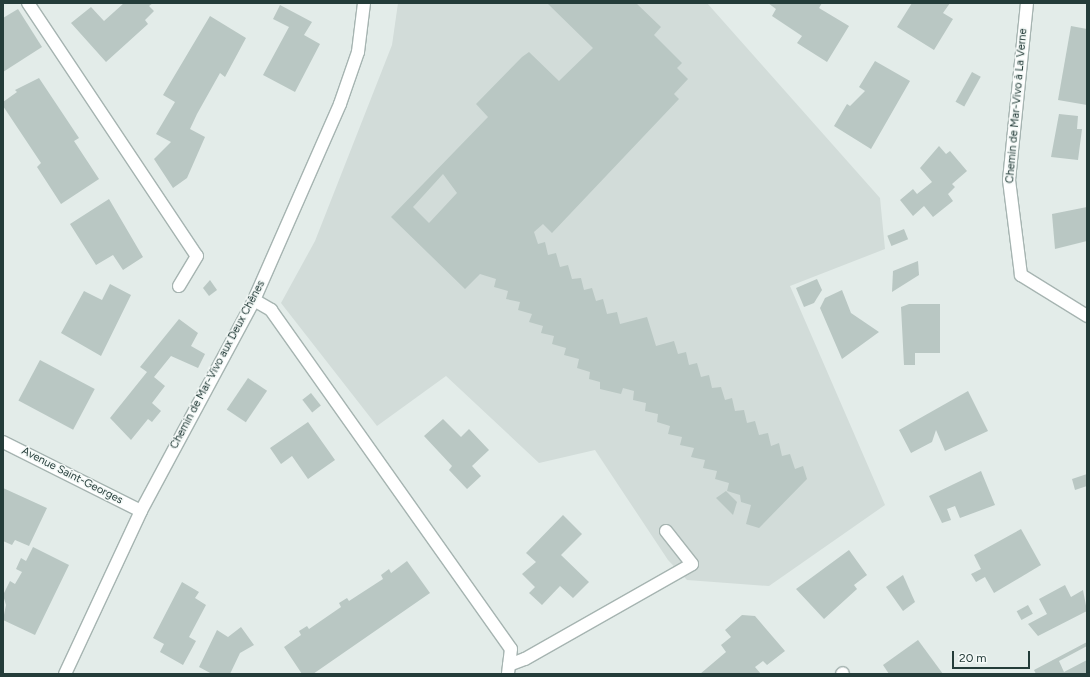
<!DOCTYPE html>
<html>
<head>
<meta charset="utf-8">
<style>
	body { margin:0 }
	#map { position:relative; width:1090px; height:677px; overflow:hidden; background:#e3ece9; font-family:Figtree,sans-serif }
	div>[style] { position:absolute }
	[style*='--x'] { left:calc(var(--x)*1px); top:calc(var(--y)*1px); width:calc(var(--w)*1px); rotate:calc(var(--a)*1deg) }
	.built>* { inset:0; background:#d2dcd9 }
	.building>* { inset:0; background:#b9c7c3; transform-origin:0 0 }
	.roads { filter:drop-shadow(1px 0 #a6b4b1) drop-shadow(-1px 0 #a6b4b1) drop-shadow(0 1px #a6b4b1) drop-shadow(0 -1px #a6b4b1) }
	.lane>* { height:12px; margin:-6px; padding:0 6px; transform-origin:6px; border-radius:6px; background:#fff }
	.street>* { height:12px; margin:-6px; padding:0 6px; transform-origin:6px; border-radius:6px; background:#fff }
	.secondary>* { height:12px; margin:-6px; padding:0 6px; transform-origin:6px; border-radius:6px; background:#fff }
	span { translate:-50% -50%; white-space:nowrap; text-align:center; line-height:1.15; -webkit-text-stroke:3px #f4f9f7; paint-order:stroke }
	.street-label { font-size:11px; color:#243c39 }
	.frame { position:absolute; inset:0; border:4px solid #243c39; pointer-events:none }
	.scale { position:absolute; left:952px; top:651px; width:78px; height:18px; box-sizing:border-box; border:2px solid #243c39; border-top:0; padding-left:5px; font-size:12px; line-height:14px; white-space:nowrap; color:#243c39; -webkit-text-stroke:3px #f4f9f7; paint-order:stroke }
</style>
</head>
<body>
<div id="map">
	<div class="built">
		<div style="clip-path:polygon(398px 3px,707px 3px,880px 198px,885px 249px,790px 286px,885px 505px,769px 586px,687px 580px,668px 560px,595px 450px,539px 463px,446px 376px,377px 426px,281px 303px,315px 241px,392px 45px)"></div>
	</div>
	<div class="building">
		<div style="clip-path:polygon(124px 3px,153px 3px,149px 6px,154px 11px,145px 20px,148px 24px,106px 62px,71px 23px,91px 7px,104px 21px)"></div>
		<div style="clip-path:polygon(evenodd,547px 3px,636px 3px,661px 27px,654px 35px,682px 63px,677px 68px,688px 79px,674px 94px,679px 99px,552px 233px,543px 224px,534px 232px,538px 244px,545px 242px,548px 255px,556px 253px,560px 267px,568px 265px,572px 279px,581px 278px,584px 290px,592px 288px,596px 301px,603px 299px,607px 314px,617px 312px,620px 324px,647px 317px,656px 346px,674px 341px,678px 354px,686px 352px,689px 365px,697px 363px,701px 377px,709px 375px,712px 388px,721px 387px,725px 400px,732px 398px,735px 411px,744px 410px,747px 423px,755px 421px,759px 435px,768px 433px,771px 446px,779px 443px,782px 456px,790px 454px,795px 469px,803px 466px,807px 479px,759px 528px,746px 524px,751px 505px,741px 502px,740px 495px,727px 491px,729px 483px,715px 479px,717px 471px,703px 468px,705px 460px,691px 457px,694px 448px,680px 445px,682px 437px,668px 434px,670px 426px,657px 422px,658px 414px,645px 411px,646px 403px,633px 400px,634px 391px,623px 388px,621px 394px,600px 389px,600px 382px,589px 379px,590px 372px,577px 368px,579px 359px,564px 355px,566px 348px,552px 344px,554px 336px,541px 333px,543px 326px,529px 322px,532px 314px,518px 310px,520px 302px,506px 299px,508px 291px,494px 287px,496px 279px,480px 274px,465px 289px,391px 217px,488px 117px,476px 104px,522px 57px,529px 52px,559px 81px,593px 48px,547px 3px,443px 174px,457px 193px,429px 223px,413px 207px,443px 174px)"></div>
		<div style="clip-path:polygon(768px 3px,822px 3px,819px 8px,849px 26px,827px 62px,797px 43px,802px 36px,772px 16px,776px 9px)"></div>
		<div style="clip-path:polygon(912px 3px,950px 3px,943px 13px,953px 19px,934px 50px,897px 27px)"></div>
		<div style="clip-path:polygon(280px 5px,312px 22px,304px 35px,320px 44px,295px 92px,263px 75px,289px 27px,273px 19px)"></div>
		<div style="clip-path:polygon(18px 9px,42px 47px,3px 72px,3px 18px)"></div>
		<div style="clip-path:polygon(210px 16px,246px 38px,225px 77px,220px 73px,197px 114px,190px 129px,205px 137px,187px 178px,173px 188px,154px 159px,171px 142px,156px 134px,175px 102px,163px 95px)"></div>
		<div style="clip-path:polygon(1071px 26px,1087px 29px,1087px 105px,1058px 100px)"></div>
		<div style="clip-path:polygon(875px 61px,910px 81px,871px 149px,834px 126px,847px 104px,850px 106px,865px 91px,859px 87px)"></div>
		<div style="left:972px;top:72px;width:10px;height:34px;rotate:29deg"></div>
		<div style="clip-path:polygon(39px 78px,79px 138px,74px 141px,99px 179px,61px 204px,37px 167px,41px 163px,3px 106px,3px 102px,17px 92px,15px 90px)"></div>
		<div style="clip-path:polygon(1059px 114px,1078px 116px,1077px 129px,1082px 129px,1078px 160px,1051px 157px)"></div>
		<div style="clip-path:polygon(939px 146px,946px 154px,950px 151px,967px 171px,952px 184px,955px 187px,948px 194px,953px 201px,933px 217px,924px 206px,913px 216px,900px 200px,913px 189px,917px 194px,932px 182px,920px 168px)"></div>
		<div style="clip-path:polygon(109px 199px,143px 257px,123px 270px,113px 255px,96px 265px,70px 224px)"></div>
		<div style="clip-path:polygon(1087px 207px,1087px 241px,1055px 249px,1052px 214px)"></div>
		<div style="left:904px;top:229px;width:11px;height:18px;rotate:68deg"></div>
		<div style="clip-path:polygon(918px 261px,919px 275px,892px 292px,893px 271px)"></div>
		<div style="clip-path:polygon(817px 279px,822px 290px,814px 303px,804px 307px,796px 288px)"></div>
		<div style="clip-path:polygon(210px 280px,217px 290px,209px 296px,203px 288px)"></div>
		<div style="clip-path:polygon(110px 284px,131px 295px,101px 356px,61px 333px,84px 291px,102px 300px)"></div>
		<div style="clip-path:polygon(842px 290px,851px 313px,879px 332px,842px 359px,820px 308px,825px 298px)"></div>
		<div style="clip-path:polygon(909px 304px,940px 304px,940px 353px,915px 353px,915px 365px,904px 365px,901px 307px)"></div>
		<div style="clip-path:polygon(179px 319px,198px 333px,191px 346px,205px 354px,198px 368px,171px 356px,154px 377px,165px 386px,152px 403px,161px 411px,152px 422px,148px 419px,131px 440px,110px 418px,147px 372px,140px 367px)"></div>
		<div style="left:40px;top:360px;width:62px;height:46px;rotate:28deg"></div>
		<div style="left:248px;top:378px;width:23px;height:38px;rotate:34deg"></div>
		<div style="clip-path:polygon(968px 391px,988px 431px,945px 451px,936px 430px,932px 442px,911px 453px,899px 430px)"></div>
		<div style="left:311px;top:393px;width:16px;height:11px;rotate:52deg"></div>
		<div style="clip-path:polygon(443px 419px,461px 437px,469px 429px,489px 450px,472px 466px,481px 476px,467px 489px,449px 470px,452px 466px,424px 436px)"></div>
		<div style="clip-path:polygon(308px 422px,335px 460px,308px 479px,292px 456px,281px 464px,270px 448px)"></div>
		<div style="clip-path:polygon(981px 471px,995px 505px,960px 518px,955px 506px,947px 509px,951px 520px,942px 523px,929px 496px)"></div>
		<div style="clip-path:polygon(1087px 474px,1087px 486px,1075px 490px,1072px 479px)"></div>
		<div style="clip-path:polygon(3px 488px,47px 508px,29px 546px,15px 540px,12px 545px,3px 541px)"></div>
		<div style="clip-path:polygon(726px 491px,737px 502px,733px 515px,716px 498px)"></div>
		<div style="clip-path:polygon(563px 515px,582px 534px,561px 555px,589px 582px,573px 598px,560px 586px,542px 605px,529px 593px,535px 587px,522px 574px,536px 562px,526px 553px)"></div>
		<div style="clip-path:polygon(1021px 529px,1041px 565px,994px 593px,985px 577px,976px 582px,971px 574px,981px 569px,974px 555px)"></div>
		<div style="clip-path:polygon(33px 547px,69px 565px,35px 635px,3px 620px,6px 605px,3px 595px,10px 581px,15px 584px,22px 572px,16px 569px,21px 558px,26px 561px)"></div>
		<div style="clip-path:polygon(849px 550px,867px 575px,854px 585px,857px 589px,824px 619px,796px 589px)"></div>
		<div style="clip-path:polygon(407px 561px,430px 593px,313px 674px,302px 674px,284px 647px,301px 635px,299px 631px,307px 626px,309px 629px,341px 607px,339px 603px,347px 598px,349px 601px,383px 579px,381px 575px,389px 569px,391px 573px)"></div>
		<div style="clip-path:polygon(903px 575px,915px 602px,903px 611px,886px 587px)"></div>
		<div style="clip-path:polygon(182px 582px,199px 592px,195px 598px,206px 605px,189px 637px,196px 641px,183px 665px,160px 652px,164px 644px,153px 638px)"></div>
		<div style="clip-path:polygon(1065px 585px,1071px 597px,1083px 590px,1087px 611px,1038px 636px,1028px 624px,1047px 614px,1039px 599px)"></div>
		<div style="left:1028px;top:605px;width:10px;height:13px;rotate:61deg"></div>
		<div style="clip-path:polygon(742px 615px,755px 616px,785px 651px,767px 665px,763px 661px,755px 667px,761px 674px,700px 674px,726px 652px,721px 645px,731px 637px,725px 630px)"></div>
		<div style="clip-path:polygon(241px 627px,254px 645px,240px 653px,230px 674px,212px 674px,199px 667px,217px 630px,228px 637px)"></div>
		<div style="clip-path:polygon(918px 640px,943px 674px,889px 674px,883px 665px)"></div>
		<div style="clip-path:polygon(1087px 642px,1087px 646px,1059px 661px,1064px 672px,1087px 660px,1087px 674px,1036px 674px,1034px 670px)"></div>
	</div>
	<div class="roads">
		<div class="lane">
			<div style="--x:28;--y:3;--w:304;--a:56.3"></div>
			<div style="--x:197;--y:256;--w:35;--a:121"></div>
			<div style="--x:254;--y:300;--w:20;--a:30"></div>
			<div style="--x:271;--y:310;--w:415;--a:54.7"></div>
			<div style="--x:511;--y:649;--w:25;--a:97"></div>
			<div style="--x:509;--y:665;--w:17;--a:-21"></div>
			<div style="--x:525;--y:659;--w:192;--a:-29.6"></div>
			<div style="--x:692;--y:564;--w:42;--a:-128.2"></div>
			<div style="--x:842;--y:674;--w:1;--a:-45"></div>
		</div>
		<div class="street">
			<div style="--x:1027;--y:3;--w:178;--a:95.8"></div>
			<div style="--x:1009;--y:180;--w:96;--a:82.8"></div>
			<div style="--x:1021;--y:275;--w:78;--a:31.8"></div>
			<div style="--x:3;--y:442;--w:154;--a:26.6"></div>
		</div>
		<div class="secondary">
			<div style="--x:65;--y:674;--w:180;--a:-65"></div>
			<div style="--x:141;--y:511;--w:239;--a:-61.8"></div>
			<div style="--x:254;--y:300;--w:214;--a:-66.3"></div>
			<div style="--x:340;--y:104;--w:55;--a:-70.9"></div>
			<div style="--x:358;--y:52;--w:49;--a:-83"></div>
		</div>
	</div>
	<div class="street-label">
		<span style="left:1017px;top:106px;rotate:-85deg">Chemin de Mar-Vivo à La Verne</span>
		<span style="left:218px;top:365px;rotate:-62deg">Chemin de Mar-Vivo aux Deux Chênes</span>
		<span style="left:72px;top:476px;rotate:27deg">Avenue Saint-Georges</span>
	</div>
	<div class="frame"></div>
	<div class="scale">20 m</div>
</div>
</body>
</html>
